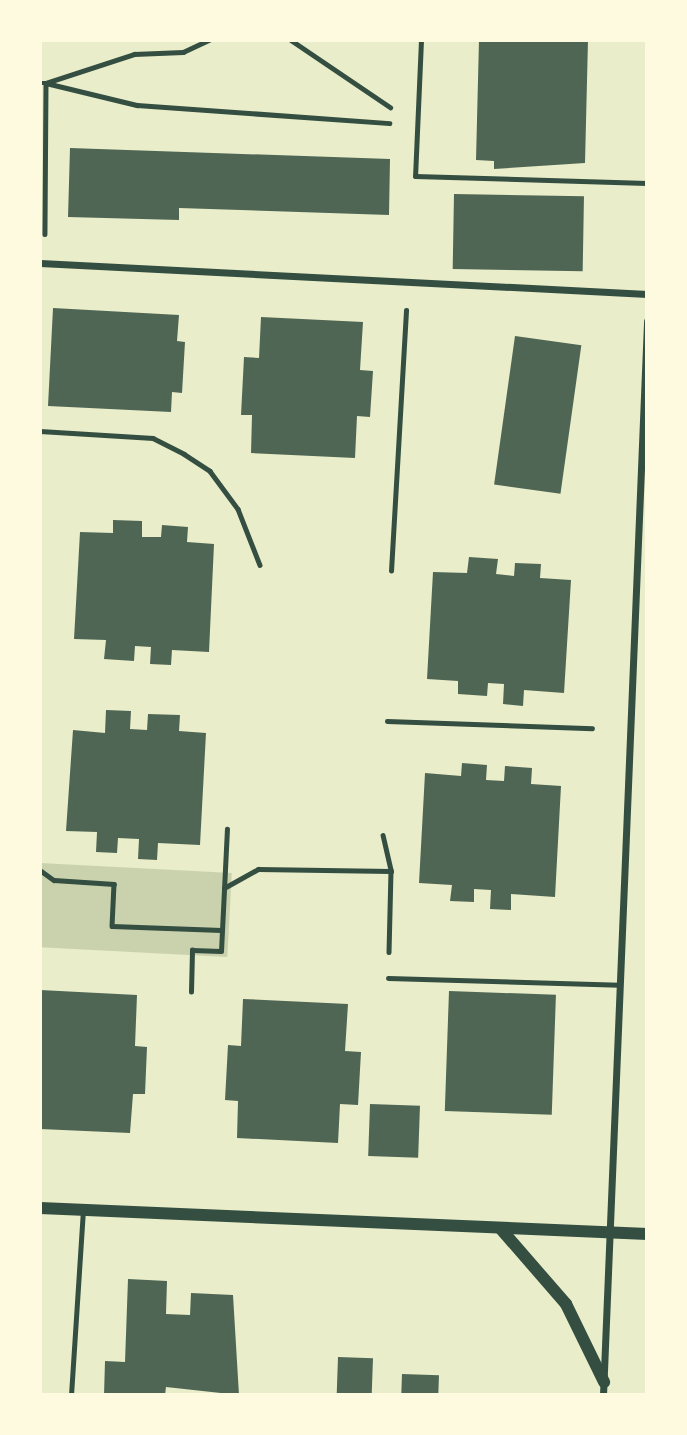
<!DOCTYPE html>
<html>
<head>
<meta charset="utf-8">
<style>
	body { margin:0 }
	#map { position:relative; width:687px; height:1435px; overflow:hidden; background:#e9edc9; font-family:Helvetica,sans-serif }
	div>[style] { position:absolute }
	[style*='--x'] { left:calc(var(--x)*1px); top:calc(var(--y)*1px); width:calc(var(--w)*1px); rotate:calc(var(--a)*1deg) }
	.green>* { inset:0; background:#cad2ad; transform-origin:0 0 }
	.building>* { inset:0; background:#4f6655; transform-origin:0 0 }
	.path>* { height:4.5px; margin:-2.25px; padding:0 2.25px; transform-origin:2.25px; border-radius:2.25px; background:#344e41 }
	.service>* { height:5px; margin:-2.5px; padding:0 2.5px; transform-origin:2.5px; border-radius:2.5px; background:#344e41 }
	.minor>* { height:7px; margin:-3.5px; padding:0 3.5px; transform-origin:3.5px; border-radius:3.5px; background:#344e41 }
	.tertiary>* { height:12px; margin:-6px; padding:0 6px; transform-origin:6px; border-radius:6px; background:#344e41 }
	span { translate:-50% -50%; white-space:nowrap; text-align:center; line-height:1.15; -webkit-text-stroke:7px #fefae0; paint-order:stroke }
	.frame { position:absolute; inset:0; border:42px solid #fefae0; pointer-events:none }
</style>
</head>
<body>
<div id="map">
	<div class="green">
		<div style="left:40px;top:863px;width:192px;height:84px;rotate:3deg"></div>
	</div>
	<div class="building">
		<div style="clip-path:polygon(479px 40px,588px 40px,585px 163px,494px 169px,494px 161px,476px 160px)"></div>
		<div style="clip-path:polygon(70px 148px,390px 159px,389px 215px,179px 208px,179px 220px,68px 217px)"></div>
		<div style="left:454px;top:194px;width:130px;height:75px;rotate:1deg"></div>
		<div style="clip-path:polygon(53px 308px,179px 315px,177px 341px,185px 342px,182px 393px,172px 392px,171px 412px,48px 406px)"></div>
		<div style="clip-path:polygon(261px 317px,363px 322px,360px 370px,373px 371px,370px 417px,357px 416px,355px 458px,251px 453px,252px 415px,241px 415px,244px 357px,259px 358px)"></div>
		<div style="left:515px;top:336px;width:67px;height:150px;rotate:8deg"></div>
		<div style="clip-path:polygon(113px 520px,142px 521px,142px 537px,161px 537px,162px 525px,188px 527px,187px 542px,214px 544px,209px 652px,172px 650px,171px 665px,150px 664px,151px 647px,135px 646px,134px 661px,104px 659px,106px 640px,74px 639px,80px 532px,113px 533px)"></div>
		<div style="clip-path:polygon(469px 557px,498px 559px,496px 574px,514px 576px,515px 563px,541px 564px,540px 578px,571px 580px,564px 693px,524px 690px,523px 706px,503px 704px,504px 684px,488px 683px,487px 696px,458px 694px,458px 681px,427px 679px,433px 572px,467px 573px)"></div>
		<div style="clip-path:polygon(106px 710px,131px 711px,130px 729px,147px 730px,148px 714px,180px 715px,179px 731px,206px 733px,200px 845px,158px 843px,157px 860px,138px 859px,139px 839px,118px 838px,117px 853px,96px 852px,97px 832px,66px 831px,73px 730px,105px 733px)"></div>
		<div style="clip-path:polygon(462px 763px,487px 765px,486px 780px,504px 781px,505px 766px,532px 768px,531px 784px,561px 786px,555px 897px,511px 894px,511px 910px,490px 909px,491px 890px,474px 889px,474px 902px,450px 901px,452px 885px,419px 883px,425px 773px,461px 776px)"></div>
		<div style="clip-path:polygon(40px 990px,137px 995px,135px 1046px,147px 1047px,145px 1094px,133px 1094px,130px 1133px,40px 1129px)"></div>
		<div style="left:449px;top:991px;width:107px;height:120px;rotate:2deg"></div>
		<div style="clip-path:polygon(243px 999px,348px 1004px,345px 1051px,361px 1052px,358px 1105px,340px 1104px,338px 1143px,237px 1138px,238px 1101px,225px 1100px,228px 1045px,241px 1046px)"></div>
		<div style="left:370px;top:1104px;width:50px;height:52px;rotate:2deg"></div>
		<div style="clip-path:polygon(128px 1279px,167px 1281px,166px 1314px,190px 1315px,191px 1293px,233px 1295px,239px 1395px,166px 1387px,165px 1395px,104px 1395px,105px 1361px,125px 1362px)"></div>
		<div style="left:338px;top:1357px;width:35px;height:38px;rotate:2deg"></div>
		<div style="left:402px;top:1374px;width:37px;height:21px;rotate:2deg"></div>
	</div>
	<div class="path">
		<div style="--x:291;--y:40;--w:120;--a:34.1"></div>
		<div style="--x:40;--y:83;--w:6;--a:0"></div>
		<div style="--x:46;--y:83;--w:151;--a:90.4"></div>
		<div style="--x:46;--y:83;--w:94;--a:13.6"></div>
		<div style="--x:137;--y:105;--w:253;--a:4.1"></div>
		<div style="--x:46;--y:83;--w:93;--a:-18.2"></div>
		<div style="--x:134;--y:54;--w:49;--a:-2.3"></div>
		<div style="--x:183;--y:52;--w:29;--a:-25"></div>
		<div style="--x:40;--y:431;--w:113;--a:3.5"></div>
		<div style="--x:153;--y:438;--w:35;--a:27"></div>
		<div style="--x:184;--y:454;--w:31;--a:33"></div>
		<div style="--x:210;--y:471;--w:47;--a:53.6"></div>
		<div style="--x:238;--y:509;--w:60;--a:68.6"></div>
		<div style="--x:391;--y:571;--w:261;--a:-86.7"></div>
		<div style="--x:387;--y:721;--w:205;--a:2"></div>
		<div style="--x:383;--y:835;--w:37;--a:77"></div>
		<div style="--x:391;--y:871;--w:81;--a:91.4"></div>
		<div style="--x:40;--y:870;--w:17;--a:36"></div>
		<div style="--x:54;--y:880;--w:60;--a:3.8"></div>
		<div style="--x:114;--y:884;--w:42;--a:92.7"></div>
		<div style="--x:112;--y:926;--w:109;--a:2.1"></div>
		<div style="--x:224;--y:888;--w:39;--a:-29"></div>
		<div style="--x:258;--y:869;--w:133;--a:0.9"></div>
		<div style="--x:191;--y:992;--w:42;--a:-88.6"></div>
		<div style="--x:192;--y:950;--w:29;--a:2"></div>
		<div style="--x:221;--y:951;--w:122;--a:-87.2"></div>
	</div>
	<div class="service">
		<div style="--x:421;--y:40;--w:136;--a:92.5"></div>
		<div style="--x:415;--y:176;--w:232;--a:1.7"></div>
		<div style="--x:388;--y:978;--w:231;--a:1.7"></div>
		<div style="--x:71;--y:1395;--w:185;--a:-86.3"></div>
	</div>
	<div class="minor">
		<div style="--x:40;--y:263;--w:608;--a:2.92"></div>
		<div style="--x:603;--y:1395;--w:1075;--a:-87.65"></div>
	</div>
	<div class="tertiary">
		<div style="--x:40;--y:1208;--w:608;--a:2.45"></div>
		<div style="--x:500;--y:1228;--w:101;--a:49"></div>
		<div style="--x:566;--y:1304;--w:87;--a:64"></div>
	</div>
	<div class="frame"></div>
</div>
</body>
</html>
